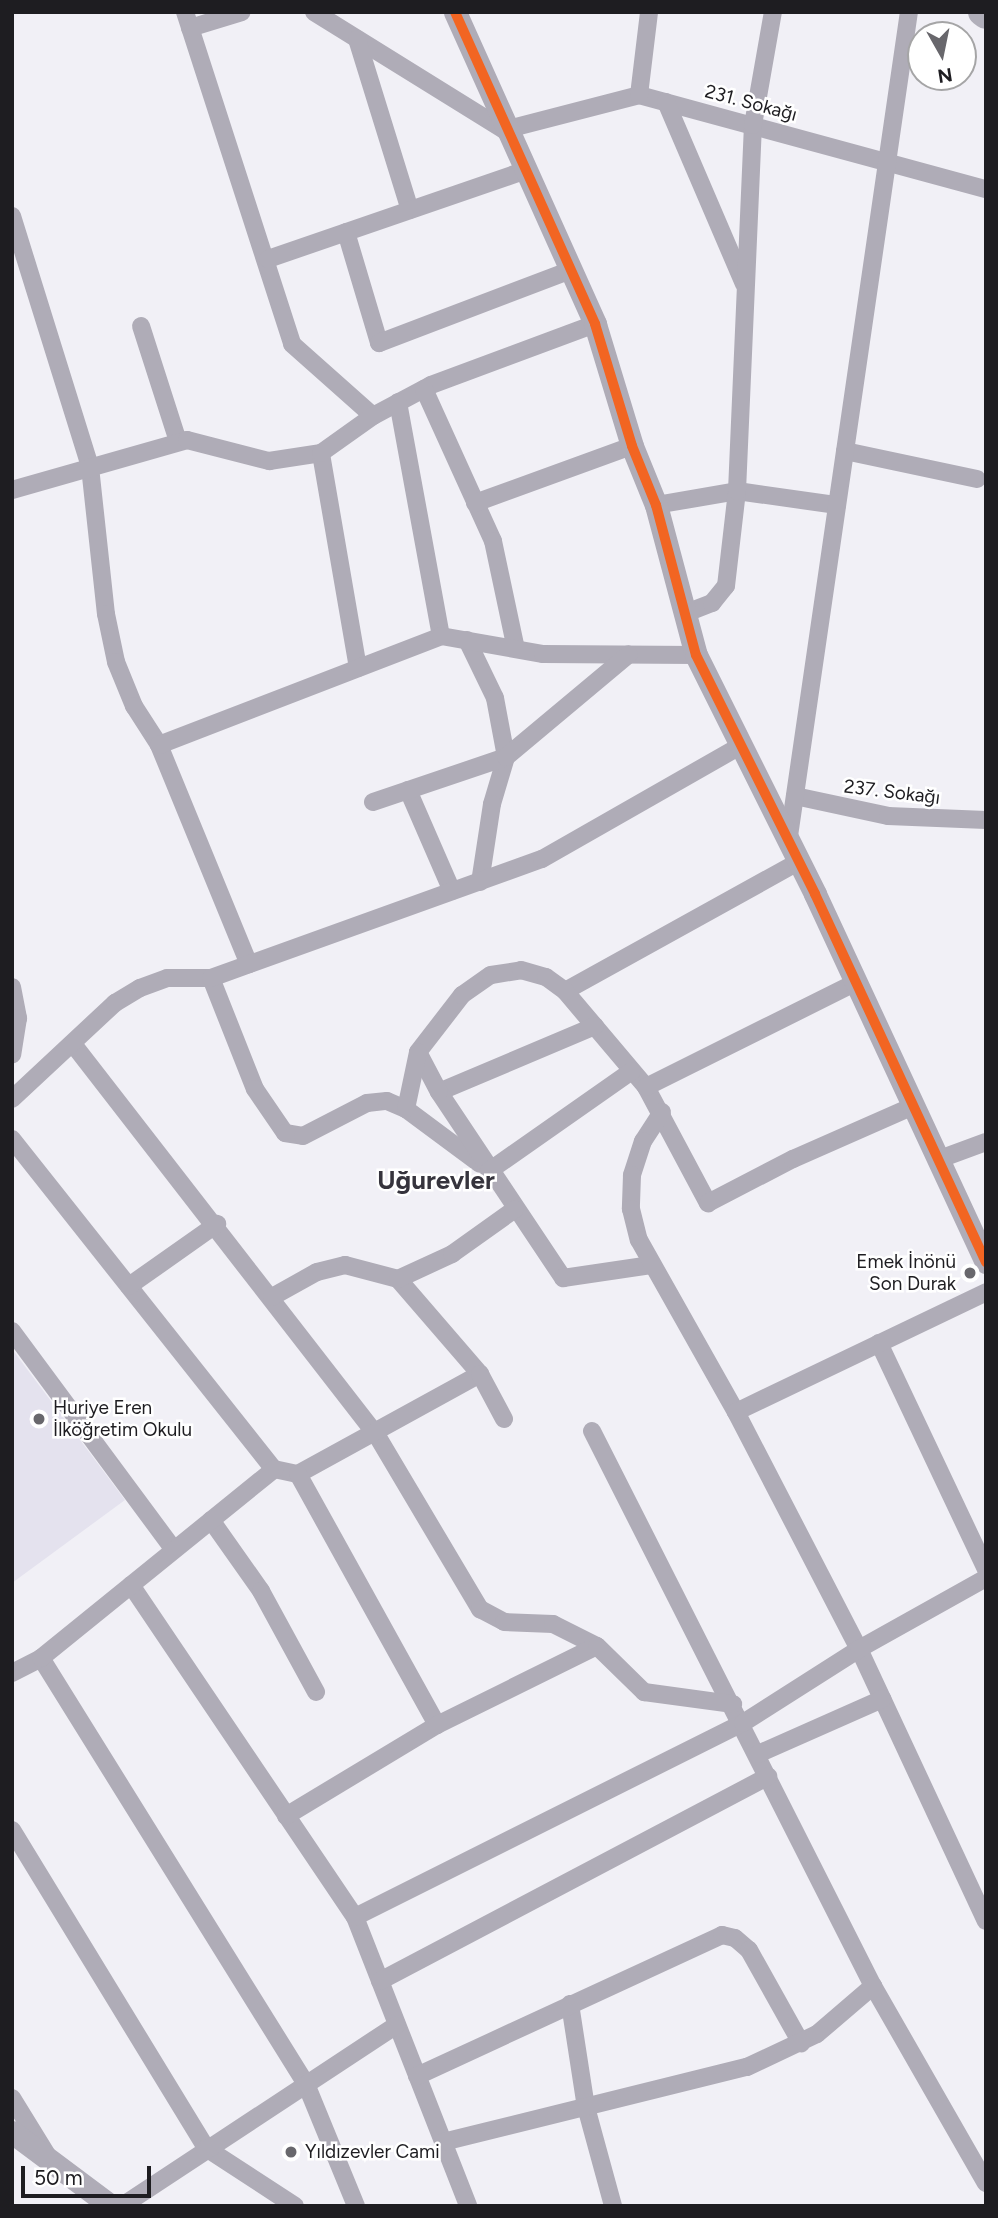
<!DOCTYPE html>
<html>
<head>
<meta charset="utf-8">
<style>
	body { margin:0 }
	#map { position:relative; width:998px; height:2218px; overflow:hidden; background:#f1f0f6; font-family:Figtree,sans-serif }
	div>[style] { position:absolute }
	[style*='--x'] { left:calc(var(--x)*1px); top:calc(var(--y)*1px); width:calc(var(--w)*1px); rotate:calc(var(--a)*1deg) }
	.built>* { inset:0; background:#e4e2ee }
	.minor>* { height:18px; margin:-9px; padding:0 9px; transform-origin:9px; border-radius:9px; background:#afacb7 }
	.tertiary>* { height:23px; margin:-11.5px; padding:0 11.5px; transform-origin:11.5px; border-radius:11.5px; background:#afacb7 }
	.primary>* { height:28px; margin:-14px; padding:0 14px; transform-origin:14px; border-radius:14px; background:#b1afba }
	.bus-1>* { height:10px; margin:-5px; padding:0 5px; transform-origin:5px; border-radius:5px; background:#f26522 }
	.dots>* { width:19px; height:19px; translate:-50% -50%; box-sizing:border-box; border:4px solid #fff; border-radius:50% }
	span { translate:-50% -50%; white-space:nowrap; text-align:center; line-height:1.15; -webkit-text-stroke:5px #fff; paint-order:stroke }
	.street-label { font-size:19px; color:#1e1d21 }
	.poi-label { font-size:19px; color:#1e1d21 }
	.right { translate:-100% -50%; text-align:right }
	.left { translate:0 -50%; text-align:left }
	.district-label { font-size:26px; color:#36343d; font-weight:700 }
	.frame { position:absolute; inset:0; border:14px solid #1e1d21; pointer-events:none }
	.north { position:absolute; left:907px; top:21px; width:70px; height:70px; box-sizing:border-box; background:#fff; border:2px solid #a5a5a6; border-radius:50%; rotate:171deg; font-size:19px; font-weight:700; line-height:28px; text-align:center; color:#1e1d21 }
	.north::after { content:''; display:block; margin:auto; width:24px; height:32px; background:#68676c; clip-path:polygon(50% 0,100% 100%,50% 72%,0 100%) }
	.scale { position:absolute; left:21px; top:2166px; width:130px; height:32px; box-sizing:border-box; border:4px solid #1e1d21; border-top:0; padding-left:9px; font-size:21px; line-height:24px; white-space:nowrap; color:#1e1d21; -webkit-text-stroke:5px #fff; paint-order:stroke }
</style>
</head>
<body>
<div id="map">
	<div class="built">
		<div style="clip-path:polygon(12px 1349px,125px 1500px,12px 1583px)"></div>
	</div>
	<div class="minor">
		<div style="--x:185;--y:12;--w:349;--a:72.1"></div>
		<div style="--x:292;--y:344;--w:108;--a:41.6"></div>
		<div style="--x:373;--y:416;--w:66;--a:-28.1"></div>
		<div style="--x:431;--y:385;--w:175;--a:-20.4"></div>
		<div style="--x:314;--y:12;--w:224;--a:31.8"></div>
		<div style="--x:504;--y:130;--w:139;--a:-14.5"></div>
		<div style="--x:639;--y:95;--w:360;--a:15.2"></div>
		<div style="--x:190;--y:28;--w:54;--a:-17.1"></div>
		<div style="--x:357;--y:39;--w:179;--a:72.8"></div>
		<div style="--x:639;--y:95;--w:84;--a:-83.1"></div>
		<div style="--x:666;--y:102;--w:198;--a:66.8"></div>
		<div style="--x:12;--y:216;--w:263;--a:72.7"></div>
		<div style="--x:90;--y:467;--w:148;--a:83.8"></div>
		<div style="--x:106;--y:614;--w:49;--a:78.2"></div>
		<div style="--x:116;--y:662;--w:48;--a:67.8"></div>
		<div style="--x:134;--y:706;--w:46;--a:57.3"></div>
		<div style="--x:159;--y:745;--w:237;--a:67.7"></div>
		<div style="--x:346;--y:232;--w:116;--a:73.4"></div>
		<div style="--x:379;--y:343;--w:205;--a:-20.8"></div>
		<div style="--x:268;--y:259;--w:271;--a:-19"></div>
		<div style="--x:141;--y:326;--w:121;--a:72.2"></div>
		<div style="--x:424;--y:389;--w:167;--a:65.6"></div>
		<div style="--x:493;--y:541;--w:110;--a:78"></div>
		<div style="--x:398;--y:402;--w:238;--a:79.6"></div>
		<div style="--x:845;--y:451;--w:135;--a:12"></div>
		<div style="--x:12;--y:490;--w:182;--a:-15.9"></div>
		<div style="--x:187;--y:440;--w:85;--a:14.4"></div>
		<div style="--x:269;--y:461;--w:53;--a:-8.7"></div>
		<div style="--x:475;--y:503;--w:167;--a:-20"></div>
		<div style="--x:656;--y:505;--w:82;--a:-9.8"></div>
		<div style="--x:737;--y:491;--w:101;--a:8"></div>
		<div style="--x:686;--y:613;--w:28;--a:-21"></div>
		<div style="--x:712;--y:603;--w:22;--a:-51"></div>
		<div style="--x:726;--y:586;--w:96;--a:-83.4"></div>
		<div style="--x:737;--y:491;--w:366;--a:-87.5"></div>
		<div style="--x:753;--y:125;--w:115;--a:-80"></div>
		<div style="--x:467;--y:640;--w:64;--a:64.2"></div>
		<div style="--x:495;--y:698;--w:60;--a:79.4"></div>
		<div style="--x:506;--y:757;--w:49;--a:106.6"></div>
		<div style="--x:492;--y:804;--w:79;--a:98.7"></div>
		<div style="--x:358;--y:668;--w:218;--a:-99.8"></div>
		<div style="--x:321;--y:453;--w:64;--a:-35.4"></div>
		<div style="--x:159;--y:745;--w:302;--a:-21.1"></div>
		<div style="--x:441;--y:636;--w:104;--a:10"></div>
		<div style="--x:543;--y:654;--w:153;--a:0.4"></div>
		<div style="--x:408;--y:790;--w:110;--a:66.5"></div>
		<div style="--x:795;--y:796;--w:95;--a:12.1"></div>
		<div style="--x:888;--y:816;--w:98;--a:2.3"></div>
		<div style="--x:373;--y:802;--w:140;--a:-18.7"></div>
		<div style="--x:506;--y:757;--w:160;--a:-39.9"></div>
		<div style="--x:788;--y:843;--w:840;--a:-81.72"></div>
		<div style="--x:798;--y:862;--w:266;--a:151"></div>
		<div style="--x:565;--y:991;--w:126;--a:49.8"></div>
		<div style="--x:646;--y:1087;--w:132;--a:61.9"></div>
		<div style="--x:708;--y:1203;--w:96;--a:-27.4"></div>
		<div style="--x:793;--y:1159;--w:129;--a:-23.8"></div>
		<div style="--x:211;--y:978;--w:119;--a:68.4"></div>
		<div style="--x:255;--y:1089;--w:53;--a:55.7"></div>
		<div style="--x:285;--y:1133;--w:18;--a:9"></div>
		<div style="--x:303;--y:1136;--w:72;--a:-27.3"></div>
		<div style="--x:367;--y:1103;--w:20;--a:-6"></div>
		<div style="--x:387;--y:1101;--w:21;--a:23"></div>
		<div style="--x:406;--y:1109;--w:92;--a:36.6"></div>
		<div style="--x:12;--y:987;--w:32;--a:79"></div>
		<div style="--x:18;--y:1018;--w:37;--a:99"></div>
		<div style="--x:595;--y:1026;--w:169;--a:157.1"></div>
		<div style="--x:439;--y:1092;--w:224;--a:56.3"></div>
		<div style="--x:563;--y:1278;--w:89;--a:-8.4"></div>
		<div style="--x:73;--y:1044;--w:494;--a:52.2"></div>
		<div style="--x:376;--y:1434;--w:204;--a:59.3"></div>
		<div style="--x:480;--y:1609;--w:27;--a:28"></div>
		<div style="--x:504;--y:1622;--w:49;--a:2.3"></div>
		<div style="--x:553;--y:1624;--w:49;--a:26.6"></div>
		<div style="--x:646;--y:1087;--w:233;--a:-26.5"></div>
		<div style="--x:439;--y:1092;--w:45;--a:-117.7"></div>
		<div style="--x:418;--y:1052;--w:72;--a:-52.3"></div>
		<div style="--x:462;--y:995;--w:35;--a:-35"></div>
		<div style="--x:491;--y:975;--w:30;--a:-9"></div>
		<div style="--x:521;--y:970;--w:26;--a:16"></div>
		<div style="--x:546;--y:977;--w:24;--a:36"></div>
		<div style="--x:12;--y:1099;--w:141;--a:-43"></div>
		<div style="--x:115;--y:1003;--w:29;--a:-31"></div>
		<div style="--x:140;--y:988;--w:29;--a:-20"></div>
		<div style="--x:167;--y:978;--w:44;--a:0"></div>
		<div style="--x:211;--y:978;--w:352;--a:-19.8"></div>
		<div style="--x:542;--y:859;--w:226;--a:-29.7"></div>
		<div style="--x:406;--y:1109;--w:58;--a:-78.1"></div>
		<div style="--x:662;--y:1112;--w:35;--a:123"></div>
		<div style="--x:643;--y:1141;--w:36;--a:108"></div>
		<div style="--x:632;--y:1175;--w:34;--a:92"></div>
		<div style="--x:631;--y:1209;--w:32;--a:76"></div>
		<div style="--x:639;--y:1240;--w:197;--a:60.6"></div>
		<div style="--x:736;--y:1412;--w:267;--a:62.6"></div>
		<div style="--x:859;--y:1649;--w:300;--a:65"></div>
		<div style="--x:12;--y:1139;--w:421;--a:51.6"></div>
		<div style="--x:274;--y:1469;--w:25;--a:12"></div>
		<div style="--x:298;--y:1474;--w:208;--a:-28.8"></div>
		<div style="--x:937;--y:1160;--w:52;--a:-20.2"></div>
		<div style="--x:489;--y:1171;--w:174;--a:-35"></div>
		<div style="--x:398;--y:1279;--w:125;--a:49.2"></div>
		<div style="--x:480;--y:1374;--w:51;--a:61.9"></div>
		<div style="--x:129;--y:1286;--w:108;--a:-35.2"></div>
		<div style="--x:272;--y:1297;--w:51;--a:-29.1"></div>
		<div style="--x:317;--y:1272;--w:29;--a:-14"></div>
		<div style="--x:345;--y:1265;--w:55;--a:14.8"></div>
		<div style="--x:398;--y:1279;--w:60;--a:-24.8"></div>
		<div style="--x:452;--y:1254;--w:77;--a:-35.5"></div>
		<div style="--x:12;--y:1331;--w:272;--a:53.5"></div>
		<div style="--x:879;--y:1343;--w:250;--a:64.7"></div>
		<div style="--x:736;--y:1412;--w:277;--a:-25.6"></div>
		<div style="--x:592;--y:1431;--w:622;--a:63.15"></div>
		<div style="--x:873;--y:1986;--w:227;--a:60.2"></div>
		<div style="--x:298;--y:1474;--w:287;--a:61"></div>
		<div style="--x:211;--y:1520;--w:87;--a:54.8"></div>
		<div style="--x:261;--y:1591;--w:115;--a:61.4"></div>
		<div style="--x:131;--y:1585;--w:400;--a:56"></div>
		<div style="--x:355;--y:1917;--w:310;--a:68.6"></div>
		<div style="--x:41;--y:1658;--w:502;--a:58.12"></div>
		<div style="--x:306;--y:2084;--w:132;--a:67.7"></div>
		<div style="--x:12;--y:1673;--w:33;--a:-27"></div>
		<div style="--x:41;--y:1658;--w:300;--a:-39"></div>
		<div style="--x:758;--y:1754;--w:136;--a:-23.9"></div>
		<div style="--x:286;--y:1816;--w:176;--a:-31.1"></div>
		<div style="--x:437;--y:1725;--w:178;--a:-26.3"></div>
		<div style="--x:597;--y:1646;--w:66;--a:44.4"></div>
		<div style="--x:644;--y:1692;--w:90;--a:7.7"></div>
		<div style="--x:12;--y:1830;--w:373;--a:58.6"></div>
		<div style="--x:206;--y:2148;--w:106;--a:33.1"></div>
		<div style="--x:355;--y:1917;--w:434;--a:-26.6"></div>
		<div style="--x:743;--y:1723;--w:138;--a:-32.5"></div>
		<div style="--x:859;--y:1649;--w:145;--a:-29.2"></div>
		<div style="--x:380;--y:1981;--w:439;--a:-27.8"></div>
		<div style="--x:570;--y:2004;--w:104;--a:81.2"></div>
		<div style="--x:586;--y:2107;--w:103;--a:74.7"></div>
		<div style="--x:417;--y:2076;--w:336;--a:-24.8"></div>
		<div style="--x:722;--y:1935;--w:13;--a:13"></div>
		<div style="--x:735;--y:1938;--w:18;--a:41"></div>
		<div style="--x:749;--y:1950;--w:107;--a:60.8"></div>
		<div style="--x:12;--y:2098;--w:67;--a:58.4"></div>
		<div style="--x:443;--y:2142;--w:313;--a:-13.9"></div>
		<div style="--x:747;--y:2067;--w:77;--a:-25.2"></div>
		<div style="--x:817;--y:2034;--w:74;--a:-40.6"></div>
		<div style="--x:122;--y:2206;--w:329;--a:-33.4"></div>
	</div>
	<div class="tertiary">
		<div style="--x:455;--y:12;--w:342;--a:65.8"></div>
		<div style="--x:595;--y:324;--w:127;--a:73.1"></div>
		<div style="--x:632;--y:446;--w:64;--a:67.9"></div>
		<div style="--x:656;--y:505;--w:155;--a:75.1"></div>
		<div style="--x:696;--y:655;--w:267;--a:63.5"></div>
		<div style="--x:815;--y:894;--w:406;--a:65.1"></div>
		<div style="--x:12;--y:2132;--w:124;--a:36.8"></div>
	</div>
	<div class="primary">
		<div style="--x:982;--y:12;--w:5;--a:37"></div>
	</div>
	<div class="bus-1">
		<div style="--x:455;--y:12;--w:342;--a:65.8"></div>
		<div style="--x:595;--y:324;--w:127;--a:73.1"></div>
		<div style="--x:632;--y:446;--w:64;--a:67.9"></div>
		<div style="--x:656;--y:505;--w:155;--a:75.1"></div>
		<div style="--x:696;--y:655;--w:267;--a:63.5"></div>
		<div style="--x:815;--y:894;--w:406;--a:65.1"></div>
	</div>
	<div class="dots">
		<div style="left:970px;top:1273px;background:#68676c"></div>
		<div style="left:39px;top:1419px;background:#68676c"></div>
		<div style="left:291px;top:2152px;background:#68676c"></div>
	</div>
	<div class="street-label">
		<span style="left:751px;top:103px;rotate:15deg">231. Sokağı</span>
		<span style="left:892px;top:792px;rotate:7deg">237. Sokağı</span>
	</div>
	<div class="poi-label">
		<span class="right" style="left:956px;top:1273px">Emek İnönü<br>Son Durak</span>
		<span class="left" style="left:53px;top:1419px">Huriye Eren<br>İlköğretim Okulu</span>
		<span class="left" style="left:305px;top:2152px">Yıldızevler Cami</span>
	</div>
	<div class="district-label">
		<span style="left:436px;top:1181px">Uğurevler</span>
	</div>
	<div class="frame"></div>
	<div class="north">N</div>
	<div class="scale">50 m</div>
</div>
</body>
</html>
